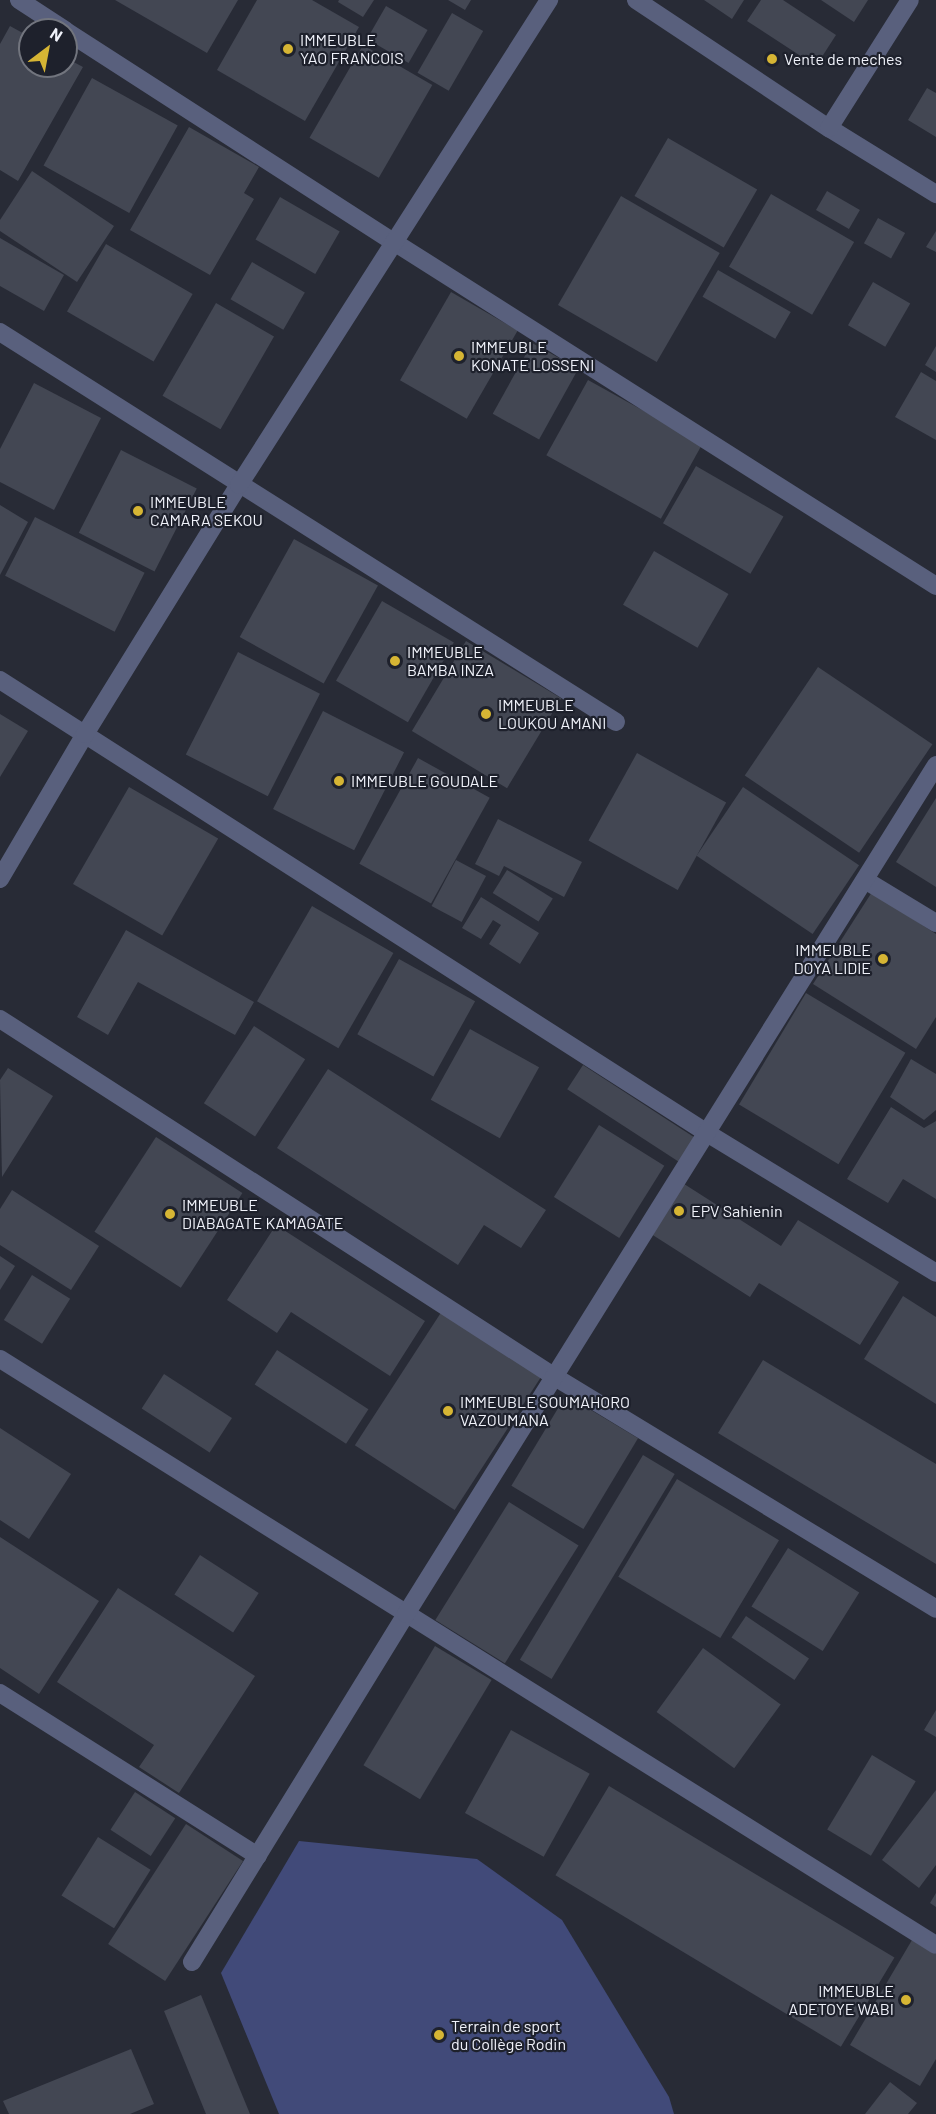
<!DOCTYPE html>
<html>
<head>
<meta charset="utf-8">
<style>
	body { margin:0 }
	#map { position:relative; width:936px; height:2114px; overflow:hidden; background:#282b36; font-family:Barlow,sans-serif }
	div>[style] { position:absolute }
	[style*='--x'] { left:calc(var(--x)*1px); top:calc(var(--y)*1px); width:calc(var(--w)*1px); rotate:calc(var(--a)*1deg) }
	.green>* { inset:0; background:#414a79 }
	.building>* { inset:0; background:#434753; transform-origin:0 0 }
	.minor>* { height:18px; margin:-9px; padding:0 9px; transform-origin:9px; border-radius:9px; background:#59607d }
	.dots>* { width:16px; height:16px; translate:-50% -50%; box-sizing:border-box; border:3px solid #1e212c; border-radius:50% }
	span { translate:-50% -50%; white-space:nowrap; text-align:center; line-height:1.15; -webkit-text-stroke:4.5px #1e212c; paint-order:stroke }
	.poi-label { font-size:16px; color:#f0f2fa }
	.left { translate:0 -50%; text-align:left }
	.right { translate:-100% -50%; text-align:right }
	.north { position:absolute; left:18px; top:18px; width:60px; height:60px; box-sizing:border-box; background:#1e212c; border:2px solid #72757e; border-radius:50%; rotate:32deg; font-size:16px; font-weight:700; line-height:24px; text-align:center; color:#f0f2fa }
	.north::after { content:''; display:block; margin:auto; width:21px; height:27px; background:#d6b534; clip-path:polygon(50% 0,100% 100%,50% 72%,0 100%) }
</style>
</head>
<body>
<div id="map">
	<div class="green">
		<div style="clip-path:polygon(299px 1841px,477px 1859px,562px 1920px,669px 2097px,674px 2114px,279px 2114px,221px 1973px)"></div>
	</div>
	<div class="building">
		<div style="clip-path:polygon(115px 0,238px 0,207px 53px)"></div>
		<div style="clip-path:polygon(257px 0,312px 0,359px 27px,305px 121px,217px 70px)"></div>
		<div style="clip-path:polygon(339px 0,374px 0,363px 17px,338px 2px)"></div>
		<div style="clip-path:polygon(448px 0,471px 0,465px 10px)"></div>
		<div style="clip-path:polygon(704px 0,744px 0,732px 19px)"></div>
		<div style="clip-path:polygon(761px 0,783px 0,836px 35px,816px 66px,747px 21px)"></div>
		<div style="clip-path:polygon(821px 0,868px 0,854px 22px)"></div>
		<div style="left:386px;top:6px;width:48px;height:38px;rotate:30deg"></div>
		<div style="left:452px;top:13px;width:36px;height:69px;rotate:30deg"></div>
		<div style="clip-path:polygon(10px 26px,30px 37px,30px 66px,66px 66px,66px 58px,83px 67px,18px 181px,0 170px,0 44px)"></div>
		<div style="left:363px;top:45px;width:80px;height:107px;rotate:30deg"></div>
		<div style="left:92px;top:78px;width:98px;height:100px;rotate:29deg"></div>
		<div style="clip-path:polygon(927px 88px,936px 93px,936px 137px,908px 120px)"></div>
		<div style="clip-path:polygon(189px 127px,259px 167px,244px 193px,254px 199px,210px 275px,130px 230px)"></div>
		<div style="left:668px;top:138px;width:103px;height:67px;rotate:30deg"></div>
		<div style="clip-path:polygon(32px 171px,114px 226px,77px 282px,0 231px,0 220px)"></div>
		<div style="left:827px;top:191px;width:38px;height:22px;rotate:30deg"></div>
		<div style="left:771px;top:194px;width:96px;height:84px;rotate:30deg"></div>
		<div style="left:621px;top:196px;width:114px;height:126px;rotate:30deg"></div>
		<div style="left:280px;top:197px;width:69px;height:49px;rotate:30deg"></div>
		<div style="left:878px;top:218px;width:31px;height:29px;rotate:29deg"></div>
		<div style="clip-path:polygon(936px 231px,936px 252px,926px 247px)"></div>
		<div style="clip-path:polygon(0 238px,64px 275px,44px 311px,0 286px)"></div>
		<div style="left:106px;top:244px;width:100px;height:78px;rotate:30deg"></div>
		<div style="left:252px;top:262px;width:61px;height:43px;rotate:30deg"></div>
		<div style="left:718px;top:270px;width:84px;height:31px;rotate:30deg"></div>
		<div style="left:873px;top:282px;width:43px;height:50px;rotate:30deg"></div>
		<div style="left:451px;top:292px;width:77px;height:102px;rotate:30deg"></div>
		<div style="left:216px;top:303px;width:67px;height:107px;rotate:30deg"></div>
		<div style="left:532px;top:343px;width:53px;height:81px;rotate:29deg"></div>
		<div style="clip-path:polygon(936px 346px,936px 372px,925px 365px)"></div>
		<div style="clip-path:polygon(921px 372px,936px 381px,936px 440px,895px 417px)"></div>
		<div style="left:588px;top:380px;width:131px;height:86px;rotate:29deg"></div>
		<div style="clip-path:polygon(34px 383px,101px 418px,54px 510px,0 482px,0 449px)"></div>
		<div style="left:121px;top:450px;width:85px;height:93px;rotate:27deg"></div>
		<div style="left:696px;top:466px;width:101px;height:66px;rotate:30deg"></div>
		<div style="clip-path:polygon(0 505px,28px 522px,0 575px)"></div>
		<div style="left:35px;top:517px;width:123px;height:66px;rotate:27deg"></div>
		<div style="left:294px;top:539px;width:96px;height:112px;rotate:29deg"></div>
		<div style="left:654px;top:551px;width:86px;height:62px;rotate:30deg"></div>
		<div style="left:382px;top:601px;width:83px;height:92px;rotate:30deg"></div>
		<div style="left:466px;top:641px;width:111px;height:105px;rotate:31deg"></div>
		<div style="left:238px;top:652px;width:92px;height:115px;rotate:27deg"></div>
		<div style="left:818px;top:667px;width:138px;height:131px;rotate:34deg"></div>
		<div style="left:323px;top:711px;width:91px;height:110px;rotate:27deg"></div>
		<div style="clip-path:polygon(0 714px,28px 731px,0 777px)"></div>
		<div style="left:637px;top:753px;width:102px;height:100px;rotate:29deg"></div>
		<div style="left:418px;top:758px;width:82px;height:121px;rotate:29deg"></div>
		<div style="left:129px;top:787px;width:103px;height:112px;rotate:30deg"></div>
		<div style="left:743px;top:787px;width:140px;height:83px;rotate:34deg"></div>
		<div style="clip-path:polygon(936px 798px,936px 887px,896px 862px)"></div>
		<div style="clip-path:polygon(498px 819px,582px 862px,564px 897px,504px 866px,499px 876px,475px 864px)"></div>
		<div style="left:456px;top:860px;width:34px;height:52px;rotate:28deg"></div>
		<div style="left:507px;top:870px;width:54px;height:27px;rotate:32deg"></div>
		<div style="clip-path:polygon(872px 892px,936px 934px,936px 1017px,916px 1049px,813px 984px)"></div>
		<div style="clip-path:polygon(481px 897px,539px 933px,520px 964px,489px 944px,501px 925px,493px 920px,481px 939px,462px 928px)"></div>
		<div style="left:312px;top:906px;width:94px;height:110px;rotate:30deg"></div>
		<div style="clip-path:polygon(126px 930px,254px 1002px,235px 1035px,138px 982px,108px 1035px,77px 1017px)"></div>
		<div style="left:399px;top:959px;width:87px;height:86px;rotate:29deg"></div>
		<div style="left:806px;top:993px;width:116px;height:130px;rotate:31deg"></div>
		<div style="left:254px;top:1026px;width:61px;height:92px;rotate:33deg"></div>
		<div style="left:470px;top:1029px;width:79px;height:81px;rotate:29deg"></div>
		<div style="clip-path:polygon(911px 1059px,936px 1074px,936px 1110px,924px 1120px,890px 1097px)"></div>
		<div style="left:583px;top:1065px;width:139px;height:29px;rotate:33deg"></div>
		<div style="clip-path:polygon(8px 1068px,53px 1096px,2px 1177px,0 1080px)"></div>
		<div style="clip-path:polygon(328px 1069px,546px 1210px,521px 1248px,484px 1225px,458px 1265px,277px 1148px)"></div>
		<div style="clip-path:polygon(891px 1107px,924px 1128px,936px 1121px,936px 1199px,903px 1179px,888px 1203px,847px 1179px)"></div>
		<div style="left:599px;top:1125px;width:77px;height:85px;rotate:32deg"></div>
		<div style="left:156px;top:1137px;width:103px;height:113px;rotate:33deg"></div>
		<div style="clip-path:polygon(681px 1182px,781px 1246px,798px 1220px,899px 1282px,860px 1345px,759px 1283px,750px 1297px,648px 1232px)"></div>
		<div style="clip-path:polygon(12px 1190px,99px 1246px,71px 1290px,0 1245px,0 1209px)"></div>
		<div style="clip-path:polygon(276px 1225px,425px 1321px,390px 1376px,291px 1312px,277px 1333px,227px 1300px)"></div>
		<div style="clip-path:polygon(0 1256px,15px 1266px,0 1290px)"></div>
		<div style="left:32px;top:1275px;width:45px;height:53px;rotate:32deg"></div>
		<div style="clip-path:polygon(903px 1296px,936px 1317px,936px 1404px,864px 1359px)"></div>
		<div style="left:442px;top:1311px;width:119px;height:160px;rotate:33deg"></div>
		<div style="left:277px;top:1350px;width:109px;height:41px;rotate:33deg"></div>
		<div style="clip-path:polygon(763px 1360px,936px 1464px,936px 1564px,718px 1433px)"></div>
		<div style="left:164px;top:1374px;width:81px;height:41px;rotate:33deg"></div>
		<div style="left:566px;top:1395px;width:84px;height:106px;rotate:31deg"></div>
		<div style="clip-path:polygon(0 1428px,71px 1474px,29px 1539px,0 1520px)"></div>
		<div style="left:643px;top:1455px;width:37px;height:239px;rotate:31deg"></div>
		<div style="left:677px;top:1479px;width:119px;height:114px;rotate:31deg"></div>
		<div style="left:509px;top:1502px;width:82px;height:139px;rotate:32deg"></div>
		<div style="clip-path:polygon(0 1537px,99px 1601px,39px 1694px,0 1668px)"></div>
		<div style="left:788px;top:1548px;width:84px;height:69px;rotate:32deg"></div>
		<div style="left:200px;top:1555px;width:70px;height:47px;rotate:33deg"></div>
		<div style="clip-path:polygon(118px 1588px,255px 1676px,179px 1793px,139px 1767px,154px 1745px,57px 1682px)"></div>
		<div style="left:746px;top:1616px;width:76px;height:26px;rotate:34deg"></div>
		<div style="left:435px;top:1646px;width:66px;height:139px;rotate:31deg"></div>
		<div style="left:703px;top:1648px;width:96px;height:79px;rotate:36deg"></div>
		<div style="clip-path:polygon(936px 1710px,936px 1737px,924px 1730px)"></div>
		<div style="left:511px;top:1730px;width:90px;height:95px;rotate:29deg"></div>
		<div style="left:872px;top:1755px;width:51px;height:87px;rotate:31deg"></div>
		<div style="left:609px;top:1786px;width:333px;height:104px;rotate:31deg"></div>
		<div style="clip-path:polygon(936px 1790px,936px 1865px,919px 1888px,882px 1860px)"></div>
		<div style="left:135px;top:1792px;width:48px;height:45px;rotate:33deg"></div>
		<div style="left:186px;top:1824px;width:68px;height:143px;rotate:33deg"></div>
		<div style="left:98px;top:1837px;width:62px;height:69px;rotate:32deg"></div>
		<div style="clip-path:polygon(936px 1893px,936px 1907px,930px 1903px)"></div>
		<div style="clip-path:polygon(912px 1940px,936px 1954px,936px 2059px,920px 2086px,850px 2045px)"></div>
		<div style="clip-path:polygon(201px 1995px,250px 2114px,206px 2114px,164px 2011px)"></div>
		<div style="clip-path:polygon(131px 2049px,154px 2104px,130px 2114px,9px 2114px,3px 2101px)"></div>
		<div style="clip-path:polygon(890px 2082px,917px 2103px,908px 2114px,865px 2114px)"></div>
	</div>
	<div class="minor">
		<div style="--x:19;--y:0;--w:55;--a:33.1"></div>
		<div style="--x:636;--y:0;--w:232;--a:33.6"></div>
		<div style="--x:829;--y:128;--w:126;--a:31.7"></div>
		<div style="--x:66;--y:31;--w:390;--a:32.8"></div>
		<div style="--x:394;--y:242;--w:642;--a:32.4"></div>
		<div style="--x:829;--y:128;--w:151;--a:-57.7"></div>
		<div style="--x:0;--y:332;--w:729;--a:32.34"></div>
		<div style="--x:0;--y:680;--w:840;--a:32.65"></div>
		<div style="--x:707;--y:1133;--w:268;--a:31.4"></div>
		<div style="--x:0;--y:879;--w:168;--a:-59.6"></div>
		<div style="--x:85;--y:734;--w:293;--a:-58.3"></div>
		<div style="--x:239;--y:485;--w:576;--a:-57.41"></div>
		<div style="--x:865;--y:880;--w:83;--a:31.2"></div>
		<div style="--x:0;--y:1019;--w:660;--a:32.82"></div>
		<div style="--x:555;--y:1377;--w:446;--a:31.3"></div>
		<div style="--x:0;--y:1359;--w:1104;--a:32.05"></div>
		<div style="--x:0;--y:1693;--w:305;--a:32.3"></div>
		<div style="--x:192;--y:1962;--w:409;--a:-58.4"></div>
		<div style="--x:406;--y:1614;--w:1001;--a:-58.02"></div>
	</div>
	<div class="dots">
		<div style="left:288px;top:49px;background:#d6b534"></div>
		<div style="left:772px;top:59px;background:#d6b534"></div>
		<div style="left:459px;top:356px;background:#d6b534"></div>
		<div style="left:138px;top:511px;background:#d6b534"></div>
		<div style="left:395px;top:661px;background:#d6b534"></div>
		<div style="left:486px;top:714px;background:#d6b534"></div>
		<div style="left:339px;top:781px;background:#d6b534"></div>
		<div style="left:883px;top:959px;background:#d6b534"></div>
		<div style="left:679px;top:1211px;background:#d6b534"></div>
		<div style="left:170px;top:1214px;background:#d6b534"></div>
		<div style="left:448px;top:1411px;background:#d6b534"></div>
		<div style="left:906px;top:2000px;background:#d6b534"></div>
		<div style="left:439px;top:2035px;background:#d6b534"></div>
	</div>
	<div class="poi-label">
		<span class="left" style="left:300px;top:49px">IMMEUBLE<br>YAO FRANCOIS</span>
		<span class="left" style="left:784px;top:59px">Vente de meches</span>
		<span class="left" style="left:471px;top:356px">IMMEUBLE<br>KONATE LOSSENI</span>
		<span class="left" style="left:150px;top:511px">IMMEUBLE<br>CAMARA SEKOU</span>
		<span class="left" style="left:407px;top:661px">IMMEUBLE<br>BAMBA INZA</span>
		<span class="left" style="left:498px;top:714px">IMMEUBLE<br>LOUKOU AMANI</span>
		<span class="left" style="left:351px;top:781px">IMMEUBLE GOUDALE</span>
		<span class="right" style="left:871px;top:959px">IMMEUBLE<br>DOYA LIDIE</span>
		<span class="left" style="left:182px;top:1214px">IMMEUBLE<br>DIABAGATE KAMAGATE</span>
		<span class="left" style="left:691px;top:1211px">EPV Sahienin</span>
		<span class="left" style="left:460px;top:1411px">IMMEUBLE SOUMAHORO<br>VAZOUMANA</span>
		<span class="right" style="left:894px;top:2000px">IMMEUBLE<br>ADETOYE WABI</span>
		<span class="left" style="left:451px;top:2035px">Terrain de sport<br>du Collège Rodin</span>
	</div>
	<div class="north">N</div>
</div>
</body>
</html>
